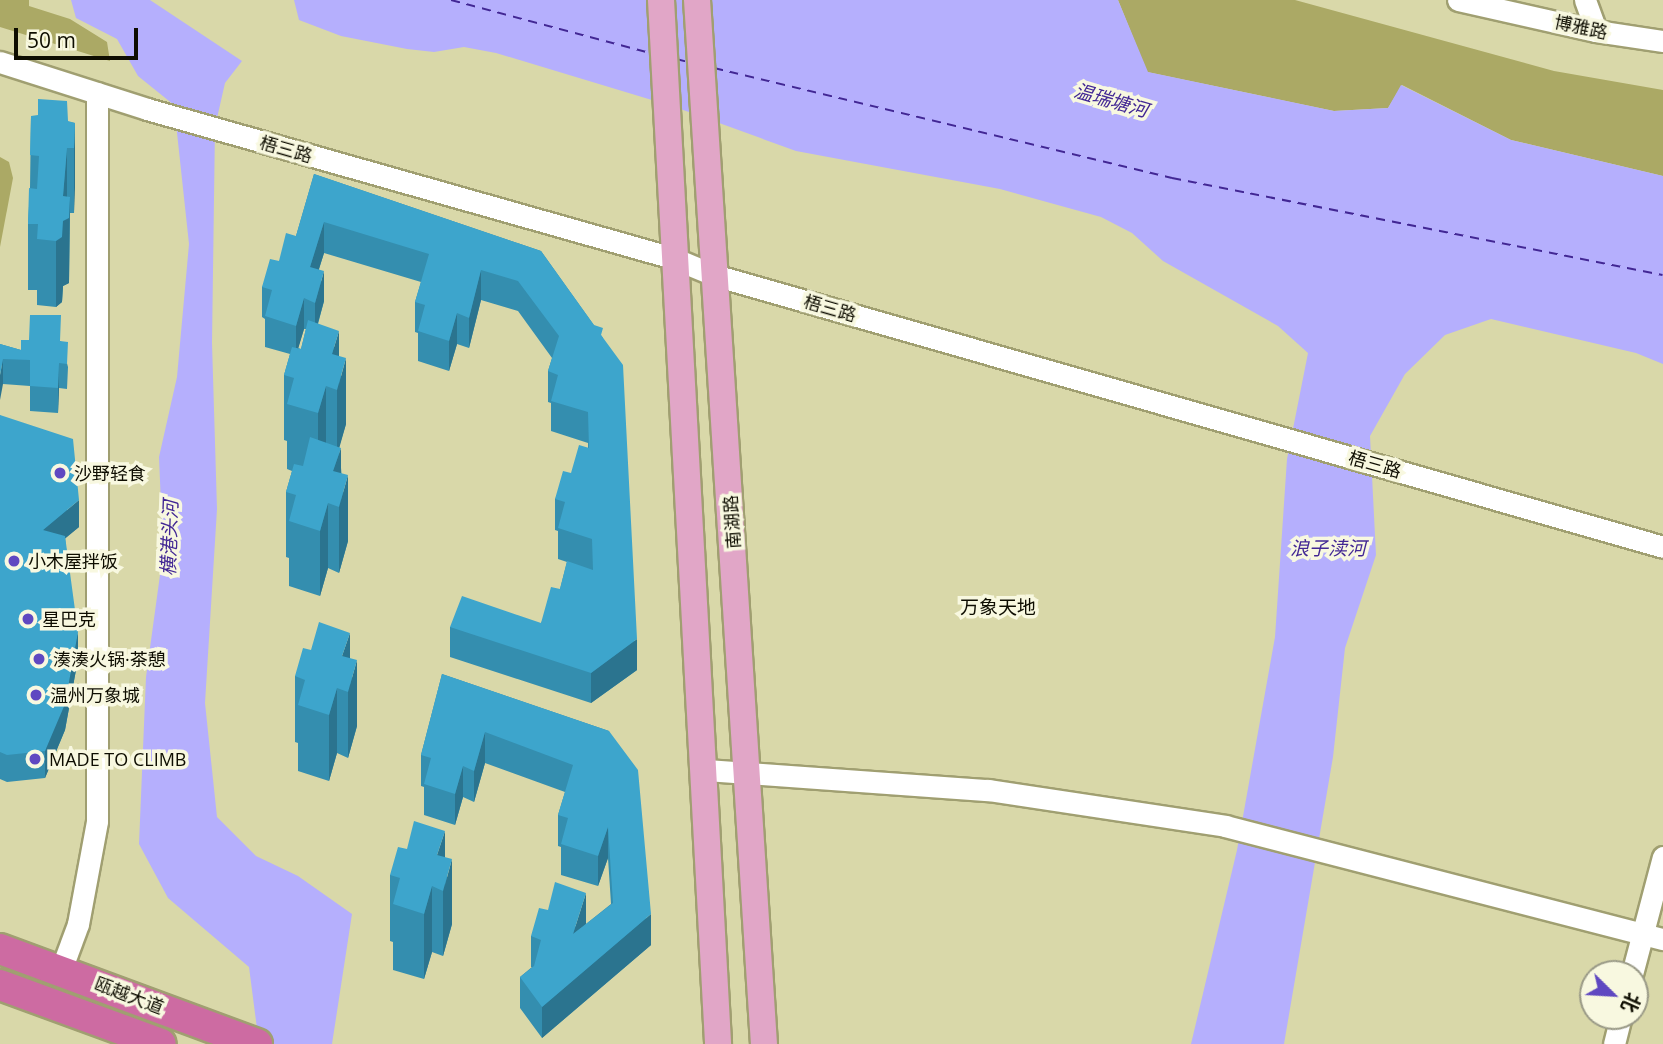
<!DOCTYPE html>
<html>
<head>
<meta charset="utf-8">
<style>
	body { margin:0 }
	#map { position:relative; width:1663px; height:1044px; overflow:hidden; background:#d9d8a9; font-family:"Open Sans","Noto Sans SC",sans-serif }
	div>[style] { position:absolute }
	[style*='--x'] { left:calc(var(--x)*1px); top:calc(var(--y)*1px); width:calc(var(--w)*1px); rotate:calc(var(--a)*1deg) }
	.green>* { inset:0; background:#aba965 }
	.water>* { inset:0; background:#b5affd }
	.ferry>* { height:2px; margin-top:-1px; transform-origin:0; background:repeating-linear-gradient(90deg,#422794 0 9px,transparent 0 16px) }
	.roads { filter:drop-shadow(2px 0 #a09f71) drop-shadow(-2px 0 #a09f71) drop-shadow(0 2px #a09f71) drop-shadow(0 -2px #a09f71) }
	.minor>* { height:21px; margin:-10.5px; padding:0 10.5px; transform-origin:10.5px; border-radius:10.5px; background:#fff }
	.major>* { height:26px; margin:-13px; padding:0 13px; transform-origin:13px; border-radius:13px; background:#e1a6c7 }
	.highway>* { height:30px; margin:-15px; padding:0 15px; transform-origin:15px; border-radius:15px; background:#cd6ba2 }
	.wall>* { inset:0; background:#348eaf }
	.shaded-wall>* { inset:0; background:#2b748f }
	.building>* { inset:0; background:#3da5cc }
	.dots>* { width:19px; height:19px; translate:-50% -50%; box-sizing:border-box; border:4px solid #f8f8e0; border-radius:50% }
	span { translate:-50% -50%; white-space:nowrap; text-align:center; line-height:1.15; -webkit-text-stroke:7px #f8f8e0; paint-order:stroke }
	.street-label { font-size:18px; color:#0e0d01 }
	.poi-label { font-size:18px; color:#0e0d01 }
	.left { translate:0 -50%; text-align:left }
	.water-label { font-size:19px; color:#422794; font-style:italic }
	.neighbourhood-label { font-size:19px; color:#0e0d01 }
	.north { position:absolute; left:1579px; top:960px; width:70px; height:70px; box-sizing:border-box; background:#f8f8e0; border:2px solid #9a9a87; border-radius:50%; rotate:114deg; font-size:19px; font-weight:700; line-height:28px; text-align:center; color:#0e0d01 }
	.north::after { content:''; display:block; margin:auto; width:24px; height:32px; background:#5f48c1; clip-path:polygon(50% 0,100% 100%,50% 72%,0 100%) }
	.scale { position:absolute; left:14px; top:28px; width:124px; height:32px; box-sizing:border-box; border:4px solid #0e0d01; border-top:0; padding-left:9px; font-size:21px; line-height:24px; white-space:nowrap; color:#0e0d01; -webkit-text-stroke:5px #f8f8e0; paint-order:stroke }
</style>
</head>
<body>
<div id="map">
	<div class="green">
		<div style="clip-path:polygon(0 0,29px 0,29px 6px,70px 19px,107px 42px,110px 61px,0 27px)"></div>
		<div style="clip-path:polygon(1118px 0,1295px 0,1554px 71px,1663px 90px,1663px 176px,1511px 140px,1402px 85px,1388px 108px,1334px 111px,1147px 72px)"></div>
		<div style="clip-path:polygon(0 157px,9px 162px,13px 178px,0 247px)"></div>
	</div>
	<div class="water">
		<div style="clip-path:polygon(71px 0,150px 0,242px 61px,225px 83px,215px 127px,212px 343px,217px 509px,205px 703px,217px 817px,256px 856px,298px 876px,352px 914px,332px 1044px,259px 1044px,249px 967px,168px 898px,139px 844px,146px 677px,163px 553px,159px 457px,177px 377px,189px 244px,174px 105px,138px 76px,117px 39px,76px 18px)"></div>
		<div style="clip-path:polygon(294px 0,1118px 0,1148px 72px,1334px 111px,1388px 108px,1401px 85px,1511px 140px,1663px 176px,1663px 364px,1636px 353px,1491px 319px,1445px 335px,1405px 374px,1370px 436px,1376px 555px,1345px 648px,1333px 757px,1284px 1044px,1191px 1044px,1237px 850px,1275px 637px,1287px 459px,1308px 353px,1278px 326px,1163px 261px,1132px 233px,1101px 217px,1000px 189px,796px 151px,675px 107px,496px 53px,464px 47px,434px 52px,407px 49px,341px 36px,299px 20px)"></div>
	</div>
	<div class="ferry">
		<div style="--x:451;--y:0;--w:206;--a:14.9"></div>
		<div style="--x:676;--y:59;--w:12;--a:14"></div>
		<div style="--x:714;--y:68;--w:471;--a:13.5"></div>
		<div style="--x:1172;--y:178;--w:500;--a:11.18"></div>
	</div>
	<div class="roads">
		<div class="minor">
			<div style="--x:1458;--y:0;--w:141;--a:12.7"></div>
			<div style="--x:1596;--y:31;--w:68;--a:8.5"></div>
			<div style="--x:1585;--y:0;--w:33;--a:70"></div>
			<div style="--x:0;--y:62;--w:154;--a:17.7"></div>
			<div style="--x:147;--y:109;--w:547;--a:15.82"></div>
			<div style="--x:673;--y:258;--w:44;--a:22.5"></div>
			<div style="--x:714;--y:275;--w:987;--a:15.99"></div>
			<div style="--x:706;--y:770;--w:283;--a:4.1"></div>
			<div style="--x:988;--y:790;--w:240;--a:8.6"></div>
			<div style="--x:1225;--y:826;--w:452;--a:14.5"></div>
			<div style="--x:61;--y:970;--w:49;--a:-69.7"></div>
			<div style="--x:78;--y:924;--w:105;--a:-79.5"></div>
			<div style="--x:97;--y:821;--w:728;--a:-90"></div>
			<div style="--x:1632;--y:974;--w:121;--a:-75.2"></div>
			<div style="--x:1614;--y:1044;--w:29;--a:-76"></div>
		</div>
		<div class="major">
			<div style="--x:661;--y:0;--w:1046;--a:86.87"></div>
			<div style="--x:697;--y:0;--w:1046;--a:86.33"></div>
		</div>
		<div class="highway">
			<div style="--x:0;--y:949;--w:274;--a:20.3"></div>
			<div style="--x:0;--y:985;--w:171;--a:20.1"></div>
		</div>
	</div>
	<div class="wall">
		<div style="clip-path:polygon(31px 116px,75px 123px,74px 213px,70px 213px,69px 283px,63px 286px,62px 302px,56px 307px,37px 305px,37px 290px,28px 290px,28px 224px,30px 188px)"></div>
		<div style="clip-path:polygon(evenodd,314px 174px,541px 251px,603px 338px,637px 670px,591px 703px,450px 657px,450px 627px,541px 623px,560px 589px,567px 562px,558px 559px,558px 531px,555px 530px,555px 499px,588px 448px,588px 443px,551px 431px,551px 403px,548px 402px,548px 371px,552px 358px,518px 311px,481px 300px,469px 348px,457px 344px,449px 371px,418px 361px,418px 333px,415px 332px,415px 302px,421px 282px,324px 253px,319px 269px,324px 301px,318px 324px,339px 356px,346px 424px,339px 447px,348px 541px,339px 573px,328px 568px,320px 596px,289px 586px,289px 558px,286px 557px,286px 492px,292px 471px,287px 469px,287px 441px,284px 440px,284px 375px,290px 354px,265px 347px,265px 319px,262px 317px,262px 287px,296px 236px,314px 174px,304px 329px,306px 329px,301px 349px,298px 348px,304px 329px)"></div>
		<div style="clip-path:polygon(61px 341px,68px 367px,67px 389px,59px 388px,58px 413px,30px 411px,30px 386px,3px 384px,0 344px,21px 350px)"></div>
		<div style="clip-path:polygon(0 415px,79px 527px,65px 538px,78px 659px,65px 730px,45px 778px,7px 782px,0 779px)"></div>
		<div style="clip-path:polygon(350px 658px,357px 726px,348px 758px,337px 753px,329px 781px,298px 771px,298px 743px,295px 742px,295px 676px)"></div>
		<div style="clip-path:polygon(442px 674px,609px 731px,651px 945px,542px 1038px,520px 1008px,520px 977px,532px 967px,531px 967px,531px 936px,586px 924px,611px 904px,608px 858px,598px 886px,561px 875px,561px 847px,558px 846px,558px 815px,565px 792px,485px 763px,474px 802px,463px 797px,455px 825px,424px 815px,424px 787px,421px 786px,421px 755px)"></div>
		<div style="clip-path:polygon(445px 857px,452px 924px,443px 956px,432px 952px,424px 979px,393px 970px,393px 942px,390px 941px,390px 875px)"></div>
	</div>
	<div class="shaded-wall">
		<div style="clip-path:polygon(75px 123px,75px 188px,74px 213px,74px 148px)"></div>
		<div style="clip-path:polygon(67px 148px,67px 213px,70px 197px,69px 283px,63px 286px,62px 302px,56px 307px,56px 241px,63px 196px)"></div>
		<div style="clip-path:polygon(324px 222px,324px 253px,310px 297px,310px 267px)"></div>
		<div style="clip-path:polygon(481px 270px,481px 300px,469px 348px,469px 318px)"></div>
		<div style="clip-path:polygon(324px 271px,324px 301px,315px 333px,315px 303px)"></div>
		<div style="clip-path:polygon(304px 298px,304px 329px,296px 356px,296px 326px)"></div>
		<div style="clip-path:polygon(457px 313px,457px 344px,449px 371px,449px 341px)"></div>
		<div style="clip-path:polygon(339px 331px,339px 384px,346px 358px,346px 424px,337px 456px,337px 390px,332px 354px)"></div>
		<div style="clip-path:polygon(3px 359px,3px 384px,0 400px,0 375px)"></div>
		<div style="clip-path:polygon(59px 363px,59px 388px,58px 413px,58px 388px)"></div>
		<div style="clip-path:polygon(326px 386px,326px 451px,318px 479px,318px 413px)"></div>
		<div style="clip-path:polygon(341px 448px,341px 500px,348px 475px,348px 541px,339px 573px,339px 507px,333px 471px)"></div>
		<div style="clip-path:polygon(79px 500px,79px 527px,43px 557px,43px 530px)"></div>
		<div style="clip-path:polygon(328px 503px,328px 568px,320px 596px,320px 531px)"></div>
		<div style="clip-path:polygon(78px 632px,78px 659px,65px 730px,45px 778px,45px 751px)"></div>
		<div style="clip-path:polygon(350px 633px,350px 685px,357px 660px,357px 726px,348px 758px,348px 692px,342px 656px)"></div>
		<div style="clip-path:polygon(637px 639px,637px 670px,591px 703px,591px 673px)"></div>
		<div style="clip-path:polygon(337px 688px,337px 753px,329px 781px,329px 715px)"></div>
		<div style="clip-path:polygon(485px 732px,485px 763px,474px 802px,474px 771px)"></div>
		<div style="clip-path:polygon(463px 766px,463px 797px,455px 825px,455px 794px)"></div>
		<div style="clip-path:polygon(608px 827px,608px 858px,598px 886px,598px 856px)"></div>
		<div style="clip-path:polygon(445px 831px,445px 885px,452px 859px,452px 924px,443px 956px,443px 891px,437px 855px)"></div>
		<div style="clip-path:polygon(432px 886px,432px 952px,424px 979px,424px 914px)"></div>
		<div style="clip-path:polygon(586px 893px,586px 924px,573px 934px)"></div>
		<div style="clip-path:polygon(651px 914px,651px 945px,542px 1038px,542px 1007px)"></div>
	</div>
	<div class="building">
		<div style="clip-path:polygon(38px 99px,67px 101px,68px 121px,75px 123px,74px 148px,67px 148px,63px 196px,70px 197px,69px 218px,63px 221px,62px 237px,56px 241px,37px 239px,38px 224px,28px 224px,29px 188px,37px 189px,39px 156px,30px 155px,31px 116px,38px 115px)"></div>
		<div style="clip-path:polygon(314px 174px,541px 251px,594px 325px,603px 328px,601px 335px,623px 365px,637px 639px,591px 673px,450px 627px,462px 596px,541px 623px,551px 587px,560px 589px,567px 561px,593px 570px,592px 539px,558px 528px,565px 502px,555px 499px,563px 471px,571px 473px,579px 445px,589px 448px,588px 412px,551px 401px,558px 375px,548px 371px,559px 336px,518px 281px,481px 270px,469px 318px,457px 313px,449px 341px,418px 331px,425px 305px,415px 302px,429px 254px,324px 222px,310px 267px,324px 271px,315px 303px,304px 298px,296px 326px,265px 316px,272px 290px,262px 287px,270px 259px,279px 261px,286px 233px,296px 236px)"></div>
		<div style="clip-path:polygon(30px 315px,61px 315px,60px 341px,68px 342px,67px 364px,59px 363px,58px 388px,30px 386px,30px 360px,3px 359px,0 375px,0 344px,21px 350px,21px 340px,29px 340px)"></div>
		<div style="clip-path:polygon(308px 320px,339px 331px,332px 354px,346px 358px,337px 390px,326px 386px,318px 413px,287px 404px,294px 378px,284px 375px,292px 347px,301px 349px)"></div>
		<div style="clip-path:polygon(0 415px,73px 439px,79px 500px,43px 530px,65px 536px,78px 632px,65px 704px,45px 751px,7px 755px,0 752px)"></div>
		<div style="clip-path:polygon(310px 437px,341px 448px,333px 471px,348px 475px,339px 507px,328px 503px,320px 531px,289px 521px,296px 495px,286px 492px,294px 464px,303px 466px)"></div>
		<div style="clip-path:polygon(319px 622px,350px 633px,342px 656px,357px 660px,348px 692px,337px 688px,329px 715px,298px 705px,305px 680px,295px 676px,303px 648px,311px 650px)"></div>
		<div style="clip-path:polygon(442px 674px,609px 731px,638px 770px,651px 914px,542px 1007px,520px 977px,534px 966px,541px 940px,531px 936px,539px 908px,548px 910px,555px 882px,586px 893px,573px 934px,613px 903px,608px 827px,598px 856px,561px 844px,568px 818px,558px 815px,573px 765px,485px 732px,474px 771px,463px 766px,455px 794px,424px 784px,431px 758px,421px 755px)"></div>
		<div style="clip-path:polygon(414px 821px,445px 831px,437px 855px,452px 859px,443px 891px,432px 886px,424px 914px,393px 904px,400px 878px,390px 875px,398px 847px,407px 849px)"></div>
	</div>
	<div class="dots">
		<div style="left:60px;top:473px;background:#5f48c1"></div>
		<div style="left:14px;top:561px;background:#5f48c1"></div>
		<div style="left:28px;top:619px;background:#5f48c1"></div>
		<div style="left:39px;top:659px;background:#5f48c1"></div>
		<div style="left:36px;top:695px;background:#5f48c1"></div>
		<div style="left:35px;top:759px;background:#5f48c1"></div>
	</div>
	<div class="street-label">
		<span style="left:1581px;top:27px;rotate:12deg">博雅路</span>
		<span style="left:286px;top:149px;rotate:16deg">梧三路</span>
		<span style="left:830px;top:308px;rotate:16deg">梧三路</span>
		<span style="left:1375px;top:464px;rotate:16deg">梧三路</span>
		<span style="left:732px;top:522px;rotate:-94deg">南湖路</span>
		<span style="left:129px;top:995px;rotate:21deg">瓯越大道</span>
	</div>
	<div class="poi-label">
		<span class="left" style="left:74px;top:473px">沙野轻食</span>
		<span class="left" style="left:28px;top:561px">小木屋拌饭</span>
		<span class="left" style="left:42px;top:619px">星巴克</span>
		<span class="left" style="left:53px;top:659px">湊湊火锅·茶憩</span>
		<span class="left" style="left:50px;top:695px">温州万象城</span>
		<span class="left" style="left:49px;top:759px">MADE TO CLIMB</span>
	</div>
	<div class="water-label">
		<span style="left:1111px;top:101px;rotate:16deg">温瑞塘河</span>
		<span style="left:170px;top:538px;rotate:-88deg">横港头河</span>
		<span style="left:1328px;top:549px">浪子渎河</span>
	</div>
	<div class="neighbourhood-label">
		<span style="left:998px;top:608px">万象天地</span>
	</div>
	<div class="north">北</div>
	<div class="scale">50 m</div>
</div>
</body>
</html>
